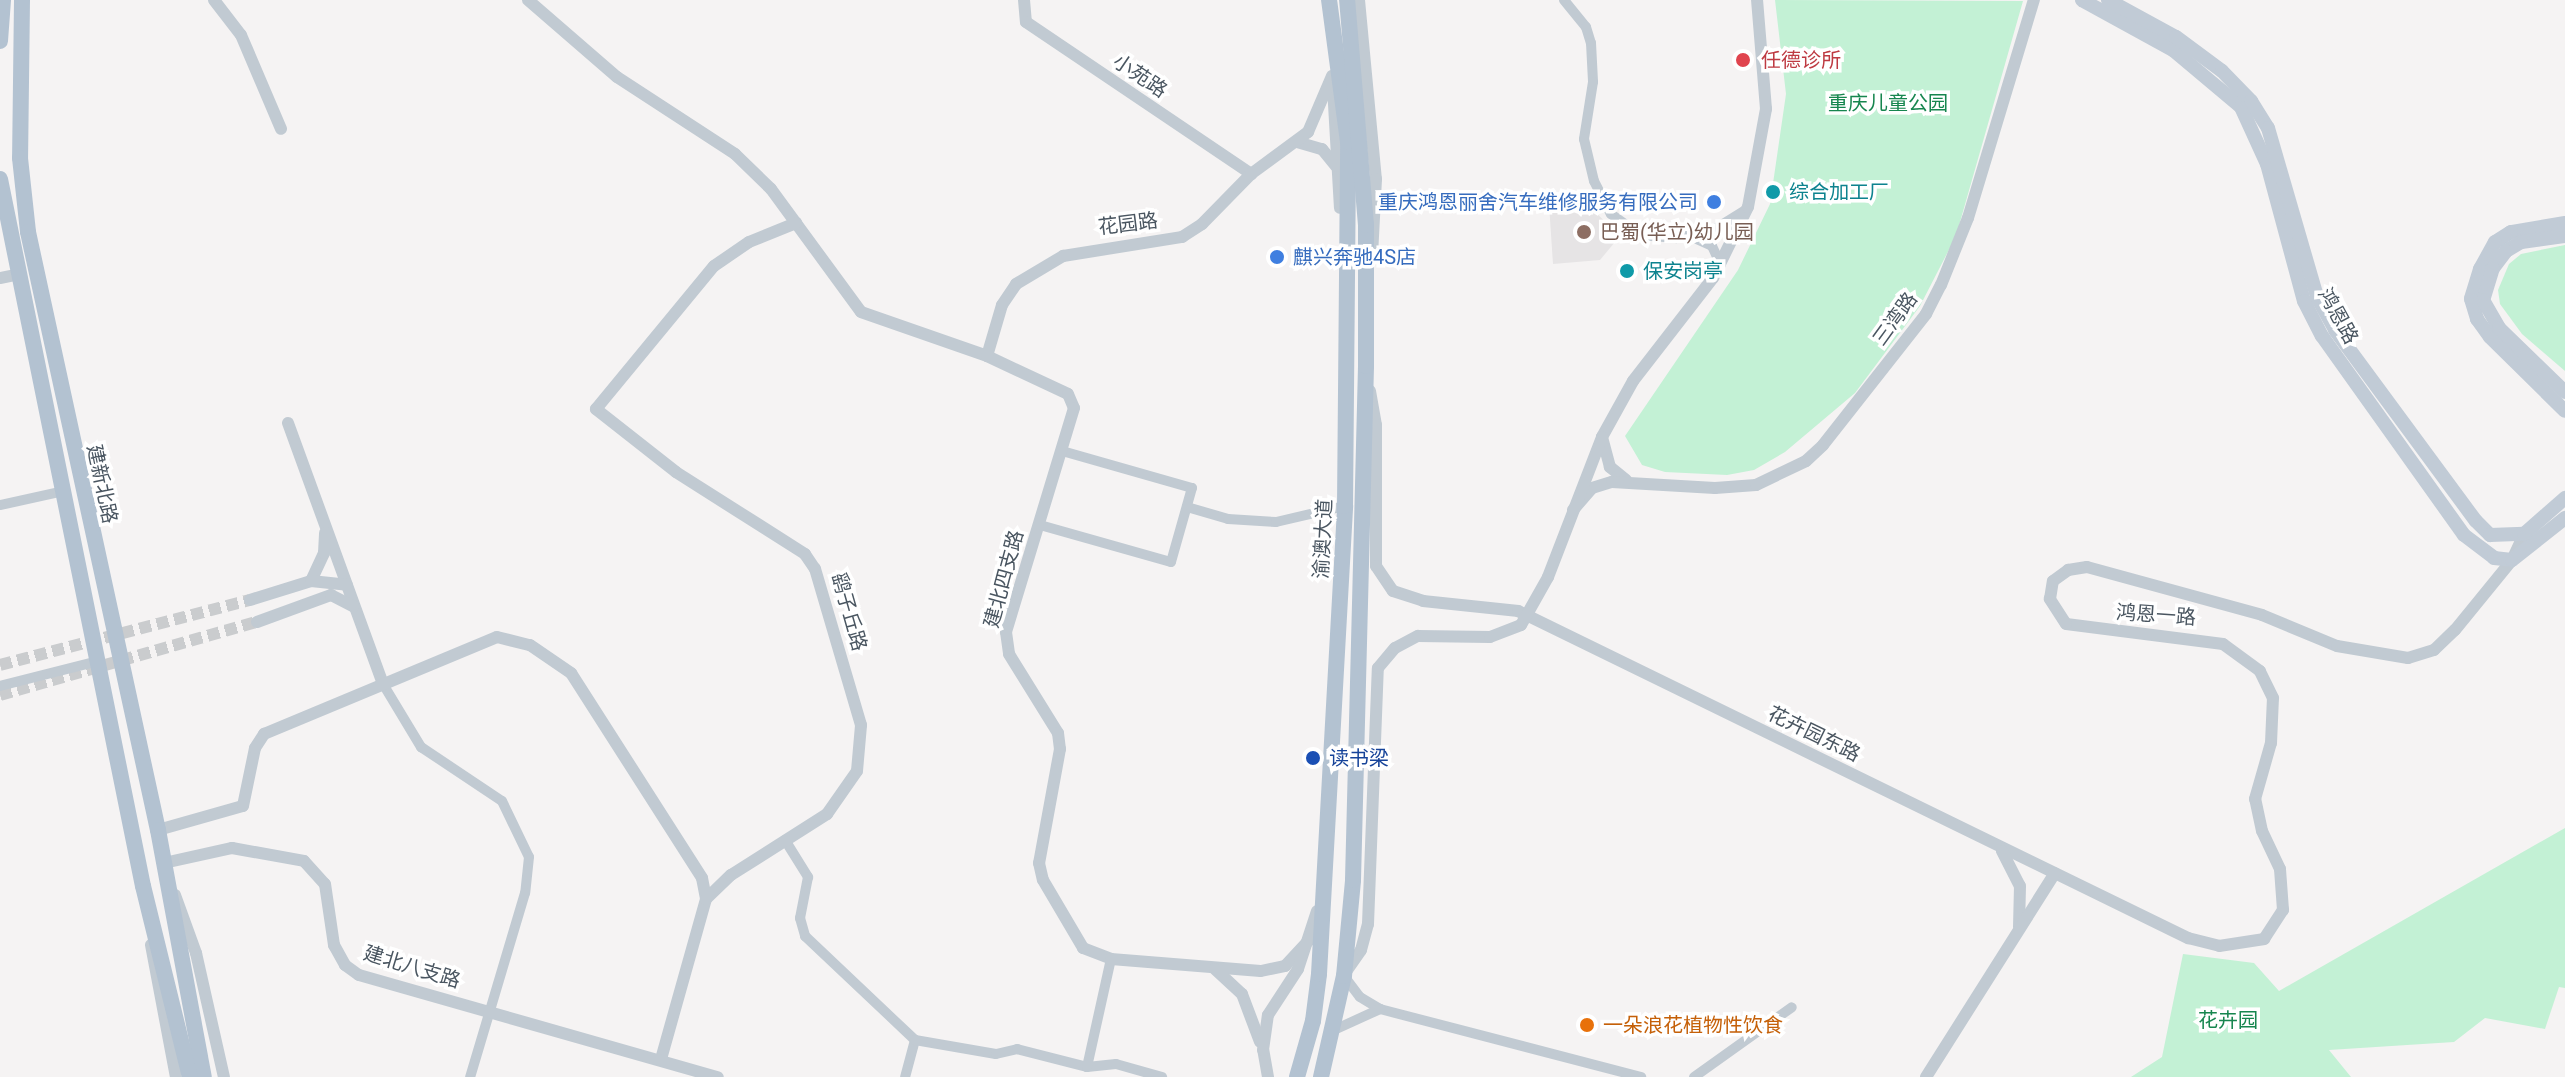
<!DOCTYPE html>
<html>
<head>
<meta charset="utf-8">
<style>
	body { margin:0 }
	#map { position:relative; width:2565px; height:1077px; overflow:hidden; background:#f5f3f3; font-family:Roboto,"Noto Sans SC",sans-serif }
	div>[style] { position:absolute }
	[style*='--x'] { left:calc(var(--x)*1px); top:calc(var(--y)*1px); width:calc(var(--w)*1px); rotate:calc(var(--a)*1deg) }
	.education>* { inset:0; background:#e6e4e5 }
	.green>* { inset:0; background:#c3f1d5 }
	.tertiary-tunnel>* { height:12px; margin-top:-6px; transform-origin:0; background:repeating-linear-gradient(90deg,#caccce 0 12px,transparent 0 18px) }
	.minor>* { height:10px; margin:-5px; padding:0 5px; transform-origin:5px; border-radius:5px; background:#c1cad2 }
	.tertiary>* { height:12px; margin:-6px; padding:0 6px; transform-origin:6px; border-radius:6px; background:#c1cad2 }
	.secondary>* { height:14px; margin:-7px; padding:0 7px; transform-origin:7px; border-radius:7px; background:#c1cbd6 }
	.primary>* { height:16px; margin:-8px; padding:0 8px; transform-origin:8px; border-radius:8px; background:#b3c2d1 }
	.dots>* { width:22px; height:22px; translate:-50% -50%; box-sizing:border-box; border:4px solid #fff; border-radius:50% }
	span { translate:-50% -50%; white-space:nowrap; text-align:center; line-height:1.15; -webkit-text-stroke:7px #fff; paint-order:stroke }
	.health-label { font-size:20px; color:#be3a42 }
	.left { translate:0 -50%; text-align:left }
	.street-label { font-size:20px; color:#4a5661 }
	.park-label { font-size:20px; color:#17864f }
	.culture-label { font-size:20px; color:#0d838f }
	.shop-label { font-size:20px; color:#366cbe }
	.right { translate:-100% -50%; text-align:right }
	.education-label { font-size:20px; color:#785e54 }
	.transit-label { font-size:20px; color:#164399 }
	.food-label { font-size:20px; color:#c56008 }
</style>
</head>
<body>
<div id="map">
	<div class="education">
		<div style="clip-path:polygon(1573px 202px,1589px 206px,1620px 236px,1600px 260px,1553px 264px,1549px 204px)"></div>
	</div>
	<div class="green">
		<div style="clip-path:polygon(1775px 0,2023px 1px,1956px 236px,1920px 306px,1855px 393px,1785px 452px,1754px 470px,1727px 475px,1665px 472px,1642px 465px,1625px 436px,1738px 270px,1770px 204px,1786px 94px)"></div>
		<div style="clip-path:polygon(2565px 245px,2565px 371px,2522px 334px,2500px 304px,2498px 290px,2509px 264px,2521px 254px)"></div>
		<div style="clip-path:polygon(2565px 828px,2565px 988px,2559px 987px,2545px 1029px,2485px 1018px,2454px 1042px,2329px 1050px,2351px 1077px,2131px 1077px,2162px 1057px,2183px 954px,2254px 963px,2279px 991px)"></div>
	</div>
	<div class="tertiary-tunnel">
		<div style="--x:0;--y:665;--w:258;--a:-14.6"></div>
		<div style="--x:0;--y:695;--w:267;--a:-15.9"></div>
	</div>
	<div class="minor">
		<div style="--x:1564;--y:0;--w:35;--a:51"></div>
		<div style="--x:1586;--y:27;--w:17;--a:73"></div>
		<div style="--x:1591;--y:43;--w:39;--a:87"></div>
		<div style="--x:1593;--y:82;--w:58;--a:99"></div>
		<div style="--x:1584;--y:139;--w:43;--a:76.6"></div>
		<div style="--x:1594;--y:181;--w:37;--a:63"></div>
		<div style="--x:1611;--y:214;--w:36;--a:36"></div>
		<div style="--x:1640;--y:235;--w:36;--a:5"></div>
		<div style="--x:1676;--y:238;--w:40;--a:-13"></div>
		<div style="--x:1715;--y:229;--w:36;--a:-32"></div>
		<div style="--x:1692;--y:237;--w:22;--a:24"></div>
		<div style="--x:1712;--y:246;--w:21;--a:65"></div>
		<div style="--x:0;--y:505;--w:66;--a:-12.3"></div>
		<div style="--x:1187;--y:507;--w:43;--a:16.3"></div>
		<div style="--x:1228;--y:519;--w:48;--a:3.6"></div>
		<div style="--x:1276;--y:522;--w:71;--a:-13.1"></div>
		<div style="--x:1040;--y:525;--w:136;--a:15.8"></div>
		<div style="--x:1171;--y:562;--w:77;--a:-74.2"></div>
		<div style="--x:1192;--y:488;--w:135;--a:-164.1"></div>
		<div style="--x:383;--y:684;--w:74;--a:58.9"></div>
		<div style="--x:421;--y:747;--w:97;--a:33.7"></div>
		<div style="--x:502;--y:801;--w:62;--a:64.3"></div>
		<div style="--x:529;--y:857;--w:36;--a:96"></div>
		<div style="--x:525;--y:893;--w:192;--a:106.6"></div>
		<div style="--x:0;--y:686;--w:101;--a:-14.3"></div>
		<div style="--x:785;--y:840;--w:44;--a:58.1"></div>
		<div style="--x:808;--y:877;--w:42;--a:101"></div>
		<div style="--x:800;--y:918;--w:19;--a:74"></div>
		<div style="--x:805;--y:936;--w:151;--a:43.4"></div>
		<div style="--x:915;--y:1040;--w:38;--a:105"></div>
		<div style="--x:1344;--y:976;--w:26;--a:53"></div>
		<div style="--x:1360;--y:997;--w:23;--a:31"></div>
		<div style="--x:1380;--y:1009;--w:270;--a:14.6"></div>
		<div style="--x:1334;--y:1030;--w:51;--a:-24.5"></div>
		<div style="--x:915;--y:1040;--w:82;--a:9.8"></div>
		<div style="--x:996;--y:1054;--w:22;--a:-13"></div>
		<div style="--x:1017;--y:1049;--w:72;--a:14.4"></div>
		<div style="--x:1087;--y:1067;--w:29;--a:-6"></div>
		<div style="--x:1116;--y:1064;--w:48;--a:15.8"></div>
		<div style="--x:1087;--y:1067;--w:111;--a:-77.5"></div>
		<div style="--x:1694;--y:1077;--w:120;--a:-35.5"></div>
	</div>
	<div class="tertiary">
		<div style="--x:214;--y:0;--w:44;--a:52.4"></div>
		<div style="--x:241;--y:35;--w:102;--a:66.9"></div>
		<div style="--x:528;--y:0;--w:118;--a:40.9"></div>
		<div style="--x:617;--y:77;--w:141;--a:33.1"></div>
		<div style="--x:735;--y:154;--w:50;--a:44.2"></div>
		<div style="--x:771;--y:189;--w:152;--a:53.8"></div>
		<div style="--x:861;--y:312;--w:133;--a:19.2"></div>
		<div style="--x:987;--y:356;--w:89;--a:25.1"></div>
		<div style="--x:1068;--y:394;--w:15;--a:67"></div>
		<div style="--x:1074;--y:408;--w:234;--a:106.9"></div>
		<div style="--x:1006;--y:632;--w:22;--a:82"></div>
		<div style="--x:1009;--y:654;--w:93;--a:58.2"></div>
		<div style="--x:1058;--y:733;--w:16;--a:83"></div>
		<div style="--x:1060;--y:749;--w:116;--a:100.4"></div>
		<div style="--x:1039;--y:863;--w:17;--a:77"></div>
		<div style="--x:1043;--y:880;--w:79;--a:59.5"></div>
		<div style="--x:1083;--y:948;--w:30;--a:21"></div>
		<div style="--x:1111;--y:959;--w:150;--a:4.6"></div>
		<div style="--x:1261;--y:971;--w:25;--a:-12"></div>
		<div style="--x:1285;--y:966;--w:35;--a:-47"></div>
		<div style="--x:1024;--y:0;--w:22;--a:85"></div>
		<div style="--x:1026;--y:22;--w:272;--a:34"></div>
		<div style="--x:1359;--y:0;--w:180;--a:84.6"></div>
		<div style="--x:1376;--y:179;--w:77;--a:93"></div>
		<div style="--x:1333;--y:87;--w:121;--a:86.7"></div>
		<div style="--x:1297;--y:142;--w:26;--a:16"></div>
		<div style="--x:1322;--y:149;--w:22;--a:51"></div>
		<div style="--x:0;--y:278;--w:16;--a:-11"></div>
		<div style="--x:987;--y:356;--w:53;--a:-73.6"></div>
		<div style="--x:1002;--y:305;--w:25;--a:-56"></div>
		<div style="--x:1016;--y:284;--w:55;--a:-30.8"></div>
		<div style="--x:1063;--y:256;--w:121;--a:-9.1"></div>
		<div style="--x:1182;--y:237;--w:24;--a:-33"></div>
		<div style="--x:1202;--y:224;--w:70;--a:-45.6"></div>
		<div style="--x:1251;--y:174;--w:71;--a:-36.4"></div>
		<div style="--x:1308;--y:132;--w:61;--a:-66.8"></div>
		<div style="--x:1370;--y:391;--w:35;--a:80"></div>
		<div style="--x:1376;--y:425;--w:141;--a:90"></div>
		<div style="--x:1376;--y:566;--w:30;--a:56"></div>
		<div style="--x:1393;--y:591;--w:32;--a:18"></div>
		<div style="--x:1423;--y:601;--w:96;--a:6"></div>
		<div style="--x:1518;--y:611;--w:746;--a:26.02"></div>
		<div style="--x:2188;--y:938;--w:32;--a:14"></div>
		<div style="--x:2219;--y:946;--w:46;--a:-8.8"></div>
		<div style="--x:2264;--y:939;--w:35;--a:-57"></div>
		<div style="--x:2283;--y:910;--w:41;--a:-94.2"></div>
		<div style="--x:2280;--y:869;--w:42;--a:-115.3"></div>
		<div style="--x:2262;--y:831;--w:33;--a:-102"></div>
		<div style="--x:2255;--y:799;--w:58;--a:-74.1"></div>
		<div style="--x:2271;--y:743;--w:45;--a:-87.5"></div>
		<div style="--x:2273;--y:698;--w:30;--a:-116"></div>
		<div style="--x:2260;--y:671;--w:46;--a:-143.9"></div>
		<div style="--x:2223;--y:644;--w:158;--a:-172.7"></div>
		<div style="--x:2066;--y:624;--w:30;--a:-123"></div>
		<div style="--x:2050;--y:599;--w:18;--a:-81"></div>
		<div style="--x:2053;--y:581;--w:19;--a:-36"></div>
		<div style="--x:2068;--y:570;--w:19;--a:-9"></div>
		<div style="--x:2087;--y:567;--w:181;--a:15.3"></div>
		<div style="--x:2262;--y:615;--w:81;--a:22.5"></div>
		<div style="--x:2337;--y:646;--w:72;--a:9.6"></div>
		<div style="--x:2408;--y:658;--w:27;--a:-17"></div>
		<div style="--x:2434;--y:650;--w:29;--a:-44"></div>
		<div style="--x:2455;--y:630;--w:90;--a:-50.8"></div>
		<div style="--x:2512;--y:560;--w:29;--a:-65"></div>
		<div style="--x:288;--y:423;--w:278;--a:70"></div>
		<div style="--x:1626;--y:480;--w:21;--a:-141"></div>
		<div style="--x:1610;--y:467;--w:31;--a:-105"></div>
		<div style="--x:1602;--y:437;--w:64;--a:-61"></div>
		<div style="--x:1633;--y:381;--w:130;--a:-52.2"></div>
		<div style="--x:1713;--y:278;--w:79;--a:-63.8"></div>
		<div style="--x:1748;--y:207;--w:100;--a:-79.6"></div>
		<div style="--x:1766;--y:109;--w:109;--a:-94.7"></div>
		<div style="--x:1573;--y:510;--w:29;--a:-49"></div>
		<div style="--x:1592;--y:488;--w:21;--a:-17"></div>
		<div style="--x:1612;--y:482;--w:103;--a:3.3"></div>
		<div style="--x:1715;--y:488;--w:41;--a:-4.2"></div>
		<div style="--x:1756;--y:485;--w:55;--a:-25.6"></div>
		<div style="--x:1806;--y:461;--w:23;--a:-43"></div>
		<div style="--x:1823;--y:445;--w:167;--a:-51.8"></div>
		<div style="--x:1926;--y:314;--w:33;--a:-63"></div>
		<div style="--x:1941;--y:285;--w:72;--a:-68.1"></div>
		<div style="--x:1968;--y:218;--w:228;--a:-73.2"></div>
		<div style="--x:311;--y:581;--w:31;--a:-65"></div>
		<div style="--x:324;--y:553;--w:20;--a:-87"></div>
		<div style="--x:250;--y:600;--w:64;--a:-17.3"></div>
		<div style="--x:311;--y:581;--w:36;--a:6"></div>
		<div style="--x:257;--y:622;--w:79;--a:-20"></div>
		<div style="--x:331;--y:595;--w:25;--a:27"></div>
		<div style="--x:158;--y:830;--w:88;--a:-15.8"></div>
		<div style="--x:243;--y:806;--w:59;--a:-78.3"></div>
		<div style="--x:255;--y:748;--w:17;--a:-57"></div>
		<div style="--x:264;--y:734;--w:252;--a:-22.6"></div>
		<div style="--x:497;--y:637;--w:34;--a:14"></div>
		<div style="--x:530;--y:645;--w:50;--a:34.3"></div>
		<div style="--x:571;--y:673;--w:243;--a:57.4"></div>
		<div style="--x:702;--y:878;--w:21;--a:79"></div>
		<div style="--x:706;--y:899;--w:166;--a:105.7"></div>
		<div style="--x:2002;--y:851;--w:39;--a:63"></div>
		<div style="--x:2020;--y:886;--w:41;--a:91.4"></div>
		<div style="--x:164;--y:863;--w:70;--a:-12.4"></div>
		<div style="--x:232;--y:848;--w:73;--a:10.2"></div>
		<div style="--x:304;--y:861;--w:31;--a:48"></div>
		<div style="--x:325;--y:884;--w:62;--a:81.6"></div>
		<div style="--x:334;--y:945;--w:23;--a:61"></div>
		<div style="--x:345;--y:965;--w:17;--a:36"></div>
		<div style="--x:359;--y:975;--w:373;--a:15.9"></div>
		<div style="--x:175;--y:895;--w:62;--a:70.1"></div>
		<div style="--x:196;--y:953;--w:127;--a:77.3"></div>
		<div style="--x:706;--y:899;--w:35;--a:-44"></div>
		<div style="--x:731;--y:875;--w:114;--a:-32.4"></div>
		<div style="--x:827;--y:814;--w:52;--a:-55.1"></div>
		<div style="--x:857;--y:771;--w:46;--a:-85"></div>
		<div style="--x:861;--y:725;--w:163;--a:-106.4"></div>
		<div style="--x:815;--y:569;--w:18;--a:-124"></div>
		<div style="--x:805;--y:554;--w:153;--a:-147.6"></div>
		<div style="--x:676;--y:472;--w:102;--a:-141.8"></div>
		<div style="--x:596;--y:409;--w:185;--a:-50.5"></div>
		<div style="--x:714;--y:266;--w:42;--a:-34.4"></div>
		<div style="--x:749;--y:242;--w:51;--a:-22"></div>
		<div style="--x:151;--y:945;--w:134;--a:79.3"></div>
		<div style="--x:1215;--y:969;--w:37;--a:43"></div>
		<div style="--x:1242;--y:994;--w:51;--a:69.4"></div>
		<div style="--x:1345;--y:973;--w:28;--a:-55"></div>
		<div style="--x:1361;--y:950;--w:27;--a:-75"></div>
		<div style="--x:1368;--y:924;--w:256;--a:-87.8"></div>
		<div style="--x:1378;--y:668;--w:26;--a:-50"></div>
		<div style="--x:1395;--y:648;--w:26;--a:-28"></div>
		<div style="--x:1418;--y:636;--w:72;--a:0.8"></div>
		<div style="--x:1490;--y:637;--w:33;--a:-21"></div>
		<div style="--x:1521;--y:625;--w:55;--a:-60.6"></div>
		<div style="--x:1548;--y:577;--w:150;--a:-68.9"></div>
		<div style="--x:1268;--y:1077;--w:27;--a:-100"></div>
		<div style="--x:1263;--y:1050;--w:35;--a:-82"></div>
		<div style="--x:1268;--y:1015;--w:55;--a:-56.9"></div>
		<div style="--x:1298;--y:969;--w:61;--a:-71.9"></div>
		<div style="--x:1926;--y:1077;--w:241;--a:-57.7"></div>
	</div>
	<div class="secondary">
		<div style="--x:2082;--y:0;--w:104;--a:28.8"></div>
		<div style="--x:2173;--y:50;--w:89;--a:40"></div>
		<div style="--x:2241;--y:107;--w:63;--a:65.5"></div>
		<div style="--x:2267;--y:164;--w:142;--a:74.9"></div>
		<div style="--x:2304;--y:301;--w:39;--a:63"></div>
		<div style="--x:2322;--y:336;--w:244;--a:54.5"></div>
		<div style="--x:2464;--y:535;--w:38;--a:37"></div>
		<div style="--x:2494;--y:558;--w:18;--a:6"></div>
		<div style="--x:2512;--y:560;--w:68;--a:-38.4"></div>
		<div style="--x:2108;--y:0;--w:77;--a:28.6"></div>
		<div style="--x:2176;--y:37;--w:57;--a:36.5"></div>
		<div style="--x:2222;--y:71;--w:42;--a:46"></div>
		<div style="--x:2251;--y:101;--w:32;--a:58"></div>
		<div style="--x:2268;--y:128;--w:176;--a:73.8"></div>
		<div style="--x:2317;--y:297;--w:38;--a:61"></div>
		<div style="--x:2335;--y:330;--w:237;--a:53.6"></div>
		<div style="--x:2476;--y:521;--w:20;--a:45"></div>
		<div style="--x:2490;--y:535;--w:34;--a:-2"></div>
		<div style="--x:2524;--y:534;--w:55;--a:-41.3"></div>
		<div style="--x:2565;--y:223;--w:55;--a:170.5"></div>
		<div style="--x:2511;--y:232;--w:19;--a:148"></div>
		<div style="--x:2495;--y:242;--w:31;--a:119"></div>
		<div style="--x:2480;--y:269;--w:31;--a:107"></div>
		<div style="--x:2471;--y:299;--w:21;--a:73"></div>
		<div style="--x:2477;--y:319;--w:22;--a:54"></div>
		<div style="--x:2490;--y:337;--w:105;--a:44.6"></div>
		<div style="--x:2565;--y:236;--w:44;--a:172.2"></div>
		<div style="--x:2521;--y:242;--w:17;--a:149"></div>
		<div style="--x:2506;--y:251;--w:21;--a:127"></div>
		<div style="--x:2493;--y:268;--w:34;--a:107"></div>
		<div style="--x:2483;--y:300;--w:32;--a:60"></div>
		<div style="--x:2499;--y:328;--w:92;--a:44.1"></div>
	</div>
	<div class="primary">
		<div style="--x:22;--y:0;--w:158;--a:90.7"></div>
		<div style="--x:20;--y:158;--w:74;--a:83.8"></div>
		<div style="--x:28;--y:232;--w:612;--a:77.74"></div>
		<div style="--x:158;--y:830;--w:251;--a:79.5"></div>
		<div style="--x:0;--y:41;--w:41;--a:-85.8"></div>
		<div style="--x:0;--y:179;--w:721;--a:78.57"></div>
		<div style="--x:143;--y:886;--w:197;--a:76.2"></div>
		<div style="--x:1297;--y:1077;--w:58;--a:-74.1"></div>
		<div style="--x:1313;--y:1021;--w:47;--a:-82.7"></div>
		<div style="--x:1319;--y:974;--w:469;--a:-86.8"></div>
		<div style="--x:1345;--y:506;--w:364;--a:-89.5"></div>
		<div style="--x:1348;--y:142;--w:143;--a:-97.6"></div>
		<div style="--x:1321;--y:1077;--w:104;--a:-77.2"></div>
		<div style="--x:1344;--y:976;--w:96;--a:-84.6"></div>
		<div style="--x:1353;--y:880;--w:514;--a:-88.55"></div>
		<div style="--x:1366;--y:366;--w:141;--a:-90"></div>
		<div style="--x:1366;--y:225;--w:226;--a:-94.8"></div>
	</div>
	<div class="dots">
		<div style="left:1743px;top:60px;background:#e0444e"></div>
		<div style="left:1773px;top:192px;background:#0f9aa8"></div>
		<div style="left:1714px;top:202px;background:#3f7fe0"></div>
		<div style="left:1584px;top:232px;background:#8d6e63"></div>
		<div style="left:1277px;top:257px;background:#3f7fe0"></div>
		<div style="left:1627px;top:271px;background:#0f9aa8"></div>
		<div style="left:1313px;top:758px;background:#1a4fb4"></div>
		<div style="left:1587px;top:1025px;background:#e8710a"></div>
	</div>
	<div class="health-label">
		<span class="left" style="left:1761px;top:60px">任德诊所</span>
	</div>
	<div class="street-label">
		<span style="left:1140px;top:76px;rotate:34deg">小苑路</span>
		<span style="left:1128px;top:224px;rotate:-7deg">花园路</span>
		<span style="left:2338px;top:316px;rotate:61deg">鸿恩路</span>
		<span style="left:1895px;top:319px;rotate:-54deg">三湾路</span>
		<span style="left:102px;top:484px;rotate:78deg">建新北路</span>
		<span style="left:1323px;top:539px;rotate:-87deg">渝澳大道</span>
		<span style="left:1004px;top:579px;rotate:-75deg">建北四支路</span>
		<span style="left:849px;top:612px;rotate:74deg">鹞子丘路</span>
		<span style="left:2156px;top:615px;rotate:4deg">鸿恩一路</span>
		<span style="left:1814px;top:734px;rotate:26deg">花卉园东路</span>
		<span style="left:412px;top:967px;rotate:17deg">建北八支路</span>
	</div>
	<div class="park-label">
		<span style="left:1888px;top:103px">重庆儿童公园</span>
		<span style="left:2228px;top:1020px">花卉园</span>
	</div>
	<div class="culture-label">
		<span class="left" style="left:1789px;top:192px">综合加工厂</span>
		<span class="left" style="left:1643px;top:271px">保安岗亭</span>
	</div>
	<div class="shop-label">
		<span class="right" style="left:1698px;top:202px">重庆鸿恩丽舍汽车维修服务有限公司</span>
		<span class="left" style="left:1293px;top:257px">麒兴奔驰4S店</span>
	</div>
	<div class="education-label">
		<span class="left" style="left:1600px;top:232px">巴蜀(华立)幼儿园</span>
	</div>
	<div class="transit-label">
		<span class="left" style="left:1329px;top:758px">读书梁</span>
	</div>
	<div class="food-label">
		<span class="left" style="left:1603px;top:1025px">一朵浪花植物性饮食</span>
	</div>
</div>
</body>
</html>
